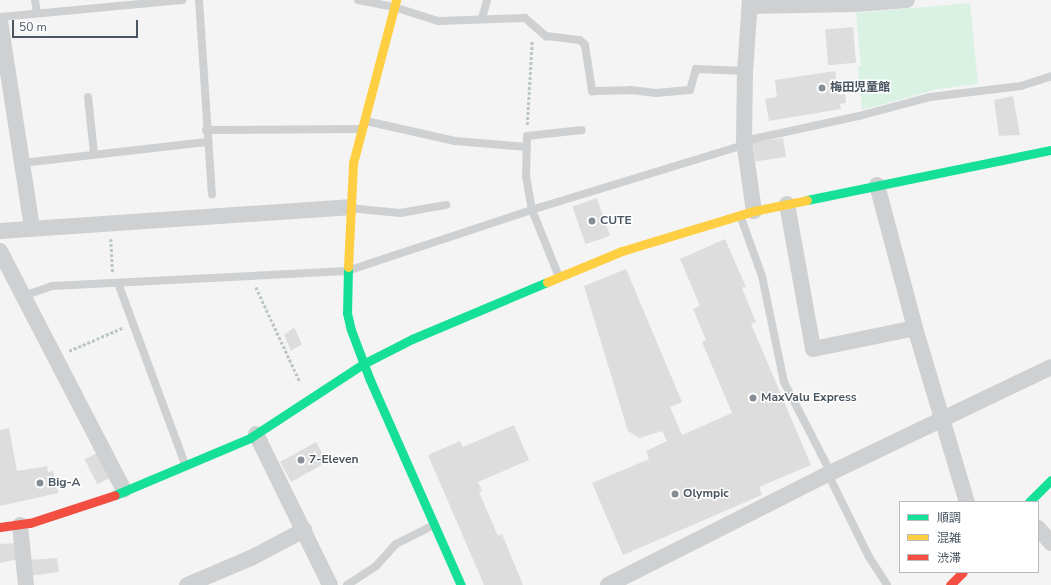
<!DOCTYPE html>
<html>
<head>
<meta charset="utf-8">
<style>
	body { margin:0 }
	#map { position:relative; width:1051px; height:585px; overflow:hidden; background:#f4f4f4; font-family:"Nunito Sans","Noto Sans JP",sans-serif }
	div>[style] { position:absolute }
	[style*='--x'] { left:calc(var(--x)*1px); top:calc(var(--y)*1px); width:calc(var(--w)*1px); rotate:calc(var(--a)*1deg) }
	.green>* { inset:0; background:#d9f2e3 }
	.building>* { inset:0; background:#ddddde; transform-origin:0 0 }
	.path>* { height:2.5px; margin-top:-1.25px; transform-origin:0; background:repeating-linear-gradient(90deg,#bcc7c4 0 3px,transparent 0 5px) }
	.lane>* { height:8px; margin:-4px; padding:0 4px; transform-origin:4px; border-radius:4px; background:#ced0d2 }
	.street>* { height:16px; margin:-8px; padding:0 8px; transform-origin:8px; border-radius:8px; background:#ced0d2 }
	.fast>* { height:9px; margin:-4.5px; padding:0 4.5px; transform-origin:4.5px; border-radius:4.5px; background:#16e098 }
	.slow>* { height:9px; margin:-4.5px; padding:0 4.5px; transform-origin:4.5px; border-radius:4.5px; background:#ffcf43 }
	.jam>* { height:9px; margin:-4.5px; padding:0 4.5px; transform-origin:4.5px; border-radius:4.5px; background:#f24e42 }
	.dots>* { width:11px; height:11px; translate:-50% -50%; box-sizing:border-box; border:2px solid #fff; border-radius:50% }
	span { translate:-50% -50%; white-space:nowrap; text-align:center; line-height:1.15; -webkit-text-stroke:3px #fff; paint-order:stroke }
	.poi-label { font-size:12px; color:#4a5661; font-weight:700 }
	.left { translate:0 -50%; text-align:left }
	.legend { position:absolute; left:899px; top:501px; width:140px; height:72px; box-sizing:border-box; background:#fff; border:1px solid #b7bbc0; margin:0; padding:5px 7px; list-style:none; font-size:12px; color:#4a5661 }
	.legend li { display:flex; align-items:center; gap:8px; height:20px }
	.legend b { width:20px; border:1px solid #b7bbc0 }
	.scale { position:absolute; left:12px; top:20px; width:126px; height:18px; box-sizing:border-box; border:2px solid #4a5661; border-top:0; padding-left:5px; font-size:12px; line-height:14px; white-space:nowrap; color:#4a5661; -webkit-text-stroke:3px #fff; paint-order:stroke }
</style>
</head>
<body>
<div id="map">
	<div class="green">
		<div style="clip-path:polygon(970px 3px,978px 84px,938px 89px,862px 110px,858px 66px,861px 66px,856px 13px)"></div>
	</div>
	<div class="building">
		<div style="left:853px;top:27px;width:36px;height:28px;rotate:85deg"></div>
		<div style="clip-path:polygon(835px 71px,839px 95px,845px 94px,846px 103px,840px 104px,841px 109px,769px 121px,765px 99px,777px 97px,775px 80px)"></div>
		<div style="clip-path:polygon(1013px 96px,1020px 135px,999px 136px,994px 100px)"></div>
		<div style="left:783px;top:138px;width:19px;height:31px;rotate:81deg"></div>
		<div style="left:597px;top:198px;width:40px;height:26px;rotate:71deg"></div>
		<div style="clip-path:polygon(725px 239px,746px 287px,742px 288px,756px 322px,751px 324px,811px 465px,759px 487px,762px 495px,623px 555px,592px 483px,649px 459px,646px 451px,667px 441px,662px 431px,640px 438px,628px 431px,584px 286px,626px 269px,682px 402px,670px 407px,682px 435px,732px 413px,702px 342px,706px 340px,693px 309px,700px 306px,680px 259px)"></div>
		<div style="clip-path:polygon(294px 327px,302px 344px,291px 351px,284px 335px)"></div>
		<div style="clip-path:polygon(514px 425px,529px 460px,478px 482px,482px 491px,479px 492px,498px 536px,502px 534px,523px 585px,484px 585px,428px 455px,460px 441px,463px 447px)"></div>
		<div style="clip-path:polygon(9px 428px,17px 471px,47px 466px,48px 472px,53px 471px,58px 493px,0 506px,0 430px)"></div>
		<div style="left:316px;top:442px;width:23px;height:41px;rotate:61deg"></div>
		<div style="left:97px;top:453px;width:28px;height:14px;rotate:63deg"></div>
		<div style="clip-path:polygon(16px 543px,19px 559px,0 563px,0 544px)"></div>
		<div style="clip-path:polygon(57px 558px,59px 572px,29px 576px,28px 560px)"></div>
	</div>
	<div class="path">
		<div style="--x:527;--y:125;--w:85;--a:-86.6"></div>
		<div style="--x:111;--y:239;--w:33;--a:87"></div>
		<div style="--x:256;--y:287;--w:105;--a:65.1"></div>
		<div style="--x:69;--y:351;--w:58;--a:-23.5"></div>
	</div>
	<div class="lane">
		<div style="--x:35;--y:0;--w:13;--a:81"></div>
		<div style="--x:199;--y:0;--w:195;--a:86.2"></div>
		<div style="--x:358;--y:0;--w:37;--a:11"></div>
		<div style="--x:394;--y:7;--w:46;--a:17.7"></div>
		<div style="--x:438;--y:21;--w:87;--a:-2"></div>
		<div style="--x:525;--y:18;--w:28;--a:41"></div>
		<div style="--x:546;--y:36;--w:34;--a:7"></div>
		<div style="--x:580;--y:40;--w:7;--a:45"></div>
		<div style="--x:585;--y:45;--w:47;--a:81.3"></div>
		<div style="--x:592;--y:91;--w:39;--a:-1"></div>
		<div style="--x:631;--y:90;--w:25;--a:7"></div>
		<div style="--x:656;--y:93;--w:34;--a:-5"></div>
		<div style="--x:690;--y:90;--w:22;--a:-74"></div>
		<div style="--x:696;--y:69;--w:49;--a:2.3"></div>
		<div style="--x:0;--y:17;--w:183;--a:-5.3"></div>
		<div style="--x:482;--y:18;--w:19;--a:-74"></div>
		<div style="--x:88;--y:97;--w:56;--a:83.9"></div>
		<div style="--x:366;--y:121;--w:91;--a:12.7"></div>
		<div style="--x:455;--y:141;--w:72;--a:4.8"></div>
		<div style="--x:206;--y:130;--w:154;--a:-0.4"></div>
		<div style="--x:744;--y:141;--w:118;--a:-12.3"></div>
		<div style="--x:859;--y:116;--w:73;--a:-15"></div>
		<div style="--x:930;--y:97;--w:92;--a:-6.9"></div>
		<div style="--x:1021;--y:86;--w:32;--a:-18"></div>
		<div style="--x:22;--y:163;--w:186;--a:-6.5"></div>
		<div style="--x:349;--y:208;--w:51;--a:5.6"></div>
		<div style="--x:400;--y:213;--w:47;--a:-9.9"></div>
		<div style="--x:740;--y:215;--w:65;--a:70.2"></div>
		<div style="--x:762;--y:276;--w:108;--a:78.3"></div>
		<div style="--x:784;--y:382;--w:102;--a:62.7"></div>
		<div style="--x:559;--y:277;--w:72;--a:-111.9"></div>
		<div style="--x:532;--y:210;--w:34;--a:-100"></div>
		<div style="--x:526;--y:177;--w:41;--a:-88.6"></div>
		<div style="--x:527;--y:136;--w:55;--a:-6.2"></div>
		<div style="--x:118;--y:283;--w:193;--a:69.7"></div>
		<div style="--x:23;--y:296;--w:31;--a:-19"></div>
		<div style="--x:52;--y:286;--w:295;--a:-2.9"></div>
		<div style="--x:347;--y:271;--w:204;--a:-18.3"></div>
		<div style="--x:541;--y:207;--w:212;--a:-17"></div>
		<div style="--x:828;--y:474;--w:93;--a:63.7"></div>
		<div style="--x:869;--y:557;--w:33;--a:57"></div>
		<div style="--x:347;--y:585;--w:35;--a:-33"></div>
		<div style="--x:376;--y:566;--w:30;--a:-48"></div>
		<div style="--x:396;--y:544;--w:42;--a:-26.6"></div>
	</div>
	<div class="street">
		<div style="--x:750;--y:0;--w:71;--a:94"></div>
		<div style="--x:745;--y:71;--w:70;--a:90.8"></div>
		<div style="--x:744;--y:141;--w:71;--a:81.9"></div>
		<div style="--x:750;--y:6;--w:106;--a:-1.1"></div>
		<div style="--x:856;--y:4;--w:51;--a:-4.5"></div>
		<div style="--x:0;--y:21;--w:209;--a:81.2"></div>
		<div style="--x:877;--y:185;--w:148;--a:75.1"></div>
		<div style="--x:915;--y:328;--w:182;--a:73.4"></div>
		<div style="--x:787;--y:204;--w:147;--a:79.8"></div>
		<div style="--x:813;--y:349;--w:104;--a:-11.6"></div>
		<div style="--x:0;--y:231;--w:350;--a:-3.9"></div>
		<div style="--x:0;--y:251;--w:269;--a:62.6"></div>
		<div style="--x:256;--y:434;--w:168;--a:63.9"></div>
		<div style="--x:20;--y:525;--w:60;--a:84.3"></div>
		<div style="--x:1038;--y:528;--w:20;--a:49"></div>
		<div style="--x:187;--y:585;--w:72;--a:-23"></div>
		<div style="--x:253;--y:557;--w:58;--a:-27.9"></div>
		<div style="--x:608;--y:585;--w:246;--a:-26.8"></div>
		<div style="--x:828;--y:474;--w:247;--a:-25.6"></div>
	</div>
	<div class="fast">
		<div style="--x:807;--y:200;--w:249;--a:-11.6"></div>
		<div style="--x:348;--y:267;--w:46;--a:91.2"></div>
		<div style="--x:347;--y:313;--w:17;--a:77"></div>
		<div style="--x:351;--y:330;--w:53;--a:69.2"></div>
		<div style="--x:370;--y:380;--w:224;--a:66.1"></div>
		<div style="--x:115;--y:495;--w:147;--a:-22.9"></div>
		<div style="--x:250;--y:438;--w:135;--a:-33.2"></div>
		<div style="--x:363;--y:364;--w:55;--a:-27"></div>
		<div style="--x:412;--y:339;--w:147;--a:-22.9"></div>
		<div style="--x:1029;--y:502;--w:31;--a:-45"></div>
	</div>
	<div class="slow">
		<div style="--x:348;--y:267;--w:104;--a:-87.2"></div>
		<div style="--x:353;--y:163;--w:169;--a:-75.2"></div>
		<div style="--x:547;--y:282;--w:81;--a:-22.5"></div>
		<div style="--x:622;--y:251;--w:138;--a:-16.9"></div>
		<div style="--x:754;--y:211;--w:54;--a:-11.7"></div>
	</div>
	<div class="jam">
		<div style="--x:0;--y:527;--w:30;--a:-8"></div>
		<div style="--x:30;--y:523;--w:89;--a:-18.2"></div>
		<div style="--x:950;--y:585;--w:18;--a:-45"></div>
	</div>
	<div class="dots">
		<div style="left:822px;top:88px;background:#868d94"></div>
		<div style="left:592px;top:221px;background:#868d94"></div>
		<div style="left:753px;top:398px;background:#868d94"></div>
		<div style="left:301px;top:460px;background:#868d94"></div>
		<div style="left:40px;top:483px;background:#868d94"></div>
		<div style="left:675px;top:494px;background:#868d94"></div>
	</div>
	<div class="poi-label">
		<span class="left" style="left:830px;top:88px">梅田児童館</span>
		<span class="left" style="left:600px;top:221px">CUTE</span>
		<span class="left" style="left:761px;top:398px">MaxValu Express</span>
		<span class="left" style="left:309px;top:460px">7-Eleven</span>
		<span class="left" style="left:48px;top:483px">Big-A</span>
		<span class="left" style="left:683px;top:494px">Olympic</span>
	</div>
	<ul class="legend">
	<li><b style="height:5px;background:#16e098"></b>順調</li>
	<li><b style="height:5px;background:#ffcf43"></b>混雑</li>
	<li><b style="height:5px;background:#f24e42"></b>渋滞</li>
	</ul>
	<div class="scale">50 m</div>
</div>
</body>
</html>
